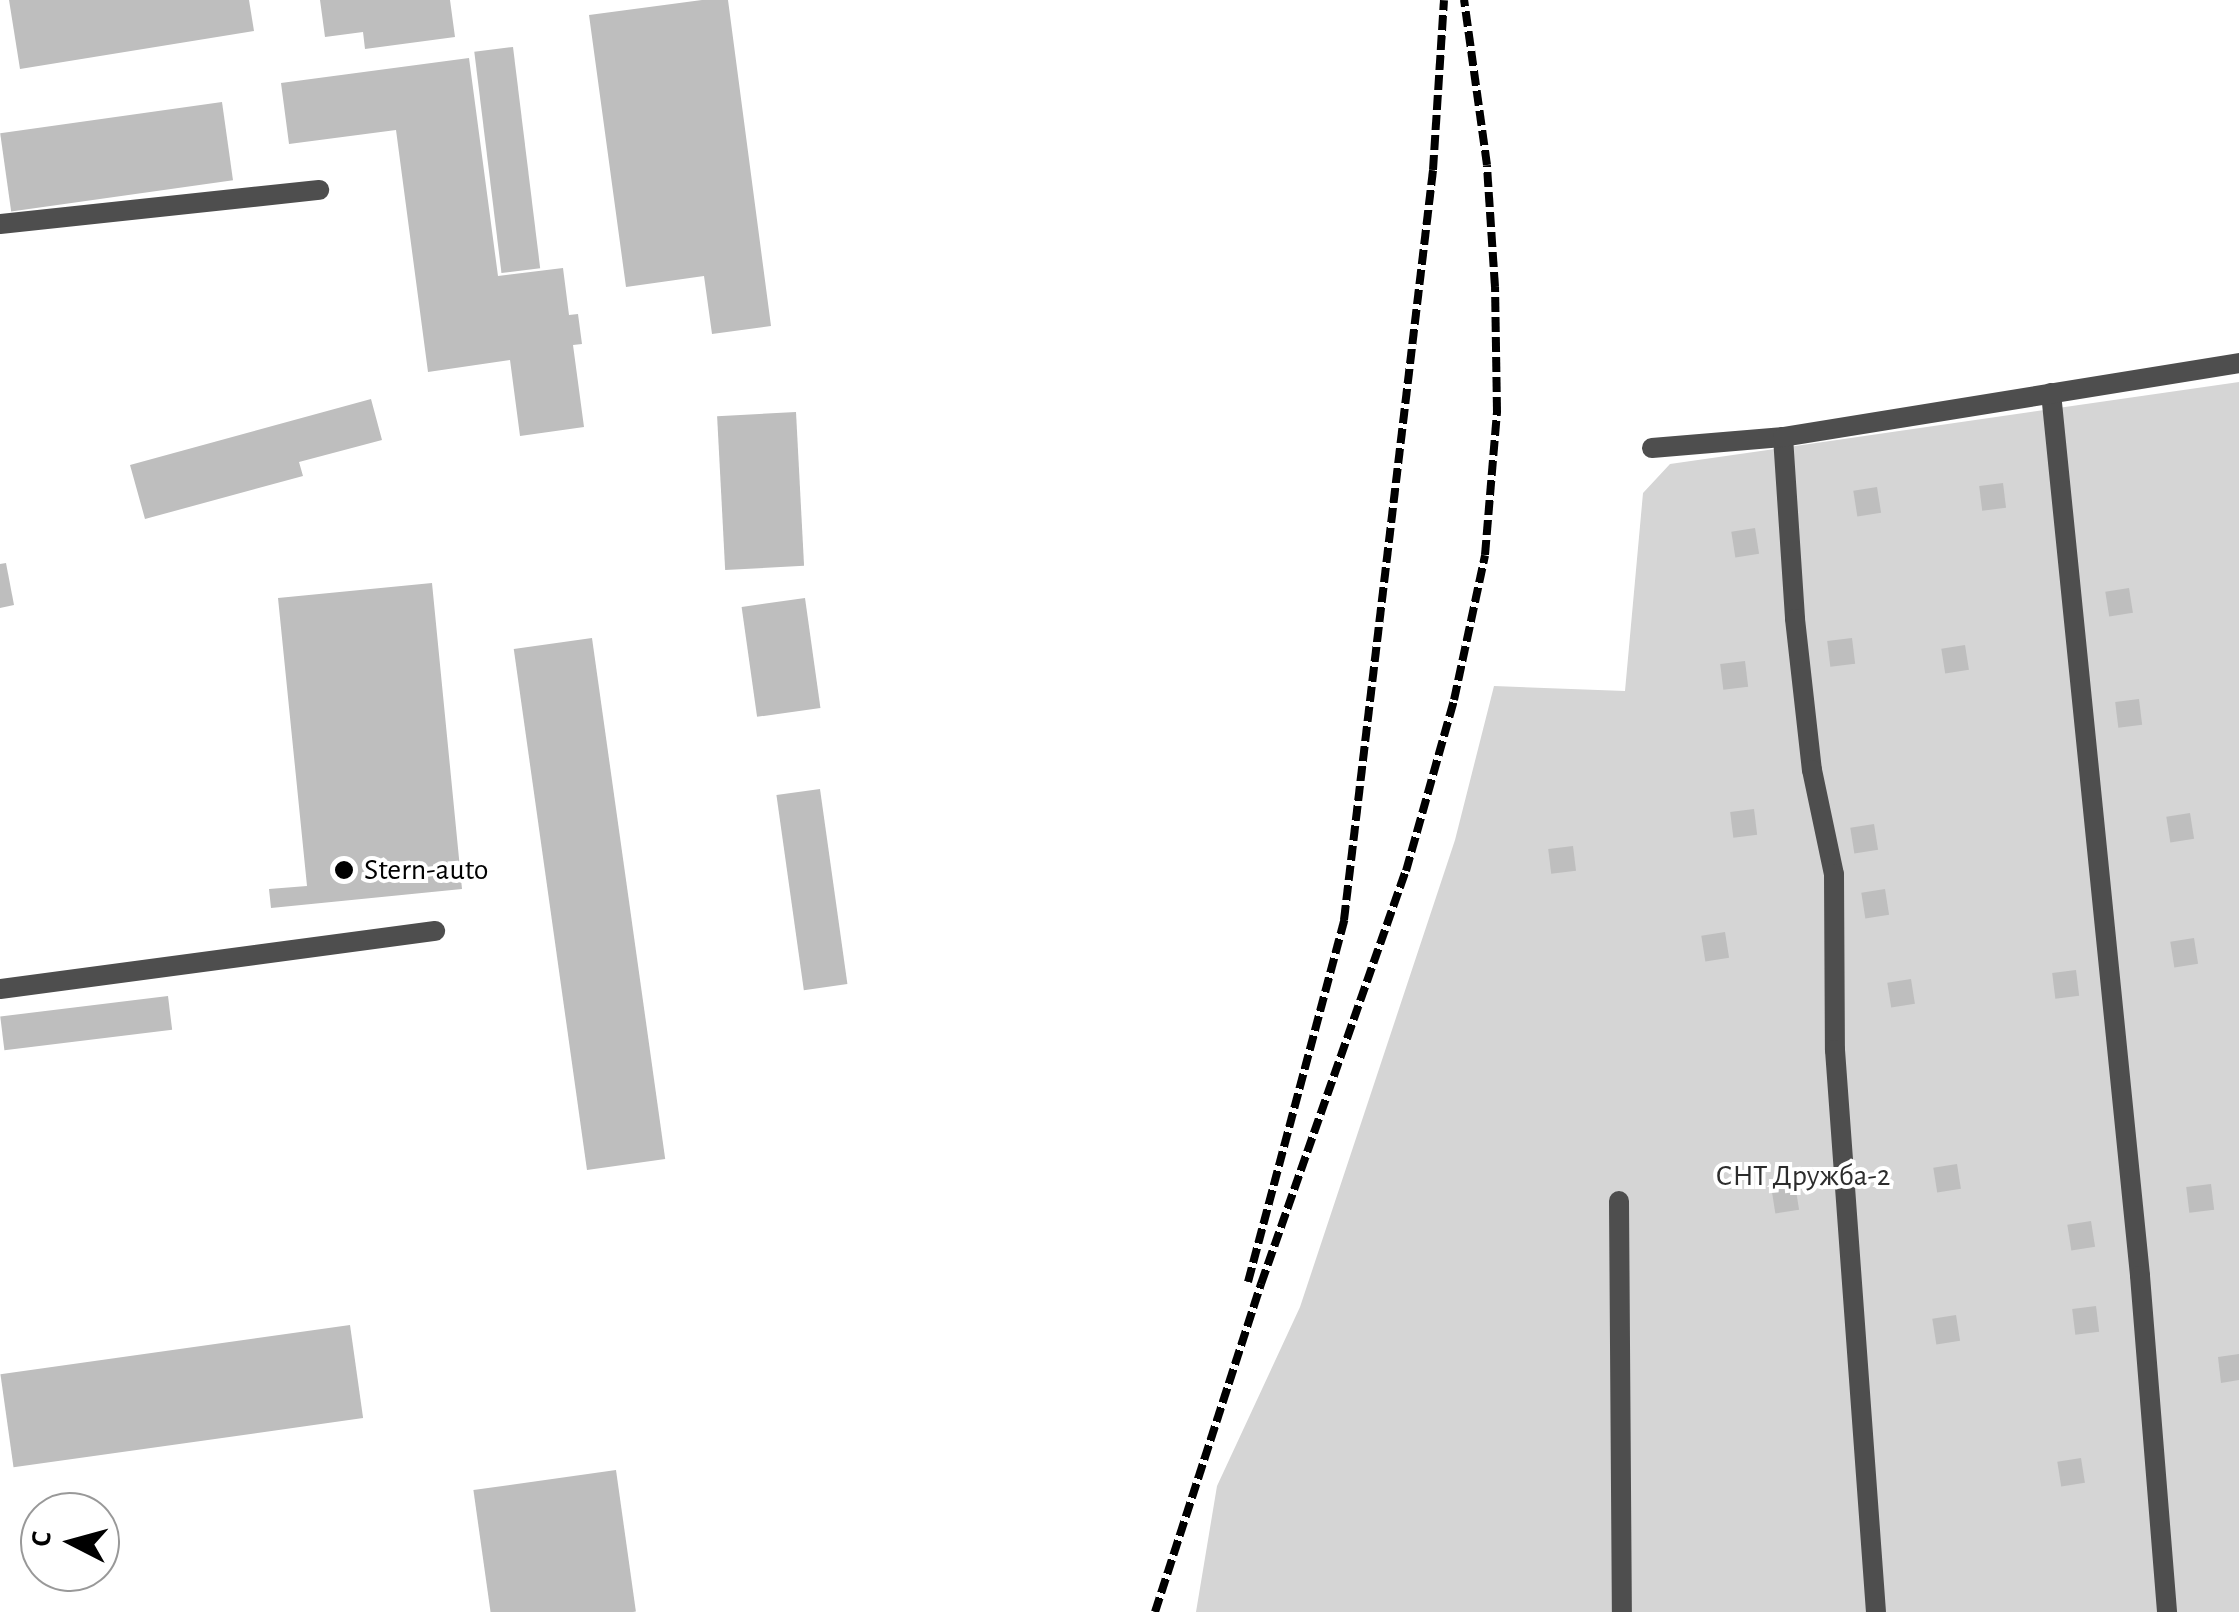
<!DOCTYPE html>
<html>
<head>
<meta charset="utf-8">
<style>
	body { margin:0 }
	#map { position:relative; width:2239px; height:1612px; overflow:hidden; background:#fff; font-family:"Alegreya Sans",sans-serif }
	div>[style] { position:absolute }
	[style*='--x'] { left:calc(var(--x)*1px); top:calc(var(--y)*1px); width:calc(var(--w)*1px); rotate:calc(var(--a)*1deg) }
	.green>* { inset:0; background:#d5d5d5 }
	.building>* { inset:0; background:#bebebe; transform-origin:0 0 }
	.lane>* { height:20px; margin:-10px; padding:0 10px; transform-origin:10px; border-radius:10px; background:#4e4e4e }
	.rail>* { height:8px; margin-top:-4px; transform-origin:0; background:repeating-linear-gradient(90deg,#000 0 15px,transparent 0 20px) }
	.dots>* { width:28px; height:28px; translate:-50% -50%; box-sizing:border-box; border:5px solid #fff; border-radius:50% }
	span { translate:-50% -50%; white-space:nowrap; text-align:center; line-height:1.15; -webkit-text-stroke:8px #fff; paint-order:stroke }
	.poi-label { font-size:30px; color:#000 }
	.left { translate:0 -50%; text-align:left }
	.park-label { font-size:30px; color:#2c2c2c }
	.north { position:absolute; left:20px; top:1492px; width:100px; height:100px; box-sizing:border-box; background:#fff; border:2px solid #999; border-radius:50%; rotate:276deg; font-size:28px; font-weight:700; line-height:40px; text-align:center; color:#000 }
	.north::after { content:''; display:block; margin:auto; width:35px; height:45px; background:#000; clip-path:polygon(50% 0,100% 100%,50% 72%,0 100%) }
</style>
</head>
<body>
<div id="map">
	<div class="green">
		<div style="clip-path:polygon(2239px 382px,2239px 1612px,1196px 1612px,1217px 1486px,1300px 1307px,1455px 840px,1494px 686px,1625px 691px,1643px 493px,1670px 464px)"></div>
	</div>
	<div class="building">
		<div style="clip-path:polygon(9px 0,249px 0,254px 31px,20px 69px)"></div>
		<div style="clip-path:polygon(320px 0,450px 0,455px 37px,365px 49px,363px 32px,325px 37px)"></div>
		<div style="clip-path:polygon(702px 0,728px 0,771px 326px,712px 334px,704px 276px,626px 287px,589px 15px)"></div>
		<div style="left:513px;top:47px;width:223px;height:39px;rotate:83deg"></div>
		<div style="clip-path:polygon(469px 58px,498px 276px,563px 268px,569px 315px,578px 314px,582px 344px,573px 345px,584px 427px,520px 436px,510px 360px,428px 372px,396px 130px,289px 144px,281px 83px)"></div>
		<div style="left:222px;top:102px;width:79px;height:224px;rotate:82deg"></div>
		<div style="clip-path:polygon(371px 399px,382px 440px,299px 462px,303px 476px,145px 519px,130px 465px)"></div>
		<div style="left:796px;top:412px;width:154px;height:79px;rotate:87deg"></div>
		<div style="left:2003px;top:483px;width:25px;height:24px;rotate:83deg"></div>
		<div style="left:1877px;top:487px;width:26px;height:24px;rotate:81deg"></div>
		<div style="left:1755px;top:528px;width:26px;height:24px;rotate:81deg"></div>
		<div style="clip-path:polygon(6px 563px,14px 605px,0 608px,0 564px)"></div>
		<div style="clip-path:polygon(432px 583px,462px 889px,271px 908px,269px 889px,307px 886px,278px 598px)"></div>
		<div style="left:2129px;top:588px;width:25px;height:24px;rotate:81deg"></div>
		<div style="left:805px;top:598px;width:111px;height:64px;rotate:82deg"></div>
		<div style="left:592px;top:638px;width:526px;height:79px;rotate:82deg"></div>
		<div style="left:1852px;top:638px;width:26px;height:25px;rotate:83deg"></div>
		<div style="left:1965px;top:645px;width:25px;height:24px;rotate:81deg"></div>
		<div style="left:1745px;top:661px;width:26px;height:25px;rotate:83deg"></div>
		<div style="left:2139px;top:699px;width:26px;height:24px;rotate:83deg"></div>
		<div style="left:820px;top:789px;width:197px;height:44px;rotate:82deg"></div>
		<div style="left:1754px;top:809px;width:26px;height:24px;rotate:83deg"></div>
		<div style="left:2190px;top:813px;width:26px;height:24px;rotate:81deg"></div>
		<div style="left:1874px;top:824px;width:26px;height:24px;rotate:81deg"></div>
		<div style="left:1573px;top:846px;width:25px;height:25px;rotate:83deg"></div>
		<div style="left:1885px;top:889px;width:26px;height:24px;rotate:81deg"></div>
		<div style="left:1725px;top:932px;width:26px;height:24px;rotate:81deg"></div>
		<div style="left:2194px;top:938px;width:26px;height:24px;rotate:81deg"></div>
		<div style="left:2076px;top:970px;width:26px;height:24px;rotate:83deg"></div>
		<div style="left:1911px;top:979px;width:25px;height:24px;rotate:81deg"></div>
		<div style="left:168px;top:996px;width:34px;height:169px;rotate:83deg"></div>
		<div style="left:1957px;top:1164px;width:25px;height:24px;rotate:81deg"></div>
		<div style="left:1795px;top:1184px;width:26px;height:24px;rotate:81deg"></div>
		<div style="left:2211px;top:1184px;width:26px;height:25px;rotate:83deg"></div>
		<div style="left:2091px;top:1221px;width:26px;height:24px;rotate:81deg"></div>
		<div style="left:2096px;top:1306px;width:26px;height:24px;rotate:83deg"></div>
		<div style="left:1956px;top:1315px;width:26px;height:24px;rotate:81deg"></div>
		<div style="left:350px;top:1325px;width:94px;height:353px;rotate:82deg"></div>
		<div style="clip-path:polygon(2239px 1354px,2239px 1380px,2221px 1383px,2218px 1357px)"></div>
		<div style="left:2081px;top:1458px;width:25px;height:24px;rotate:81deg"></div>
		<div style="left:616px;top:1470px;width:143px;height:144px;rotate:82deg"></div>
	</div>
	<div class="lane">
		<div style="--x:0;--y:224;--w:321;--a:-6.1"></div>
		<div style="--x:2051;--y:393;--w:887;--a:84.24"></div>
		<div style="--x:2140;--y:1276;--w:337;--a:85.4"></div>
		<div style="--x:1783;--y:437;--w:182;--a:86.2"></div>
		<div style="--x:1795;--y:619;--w:152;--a:83.6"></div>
		<div style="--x:1812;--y:770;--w:106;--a:78.1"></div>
		<div style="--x:1834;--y:874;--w:176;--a:89.7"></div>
		<div style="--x:1835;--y:1050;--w:563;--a:85.83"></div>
		<div style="--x:1652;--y:448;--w:131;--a:-4.8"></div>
		<div style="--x:1783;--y:437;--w:462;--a:-9.2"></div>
		<div style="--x:0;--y:989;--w:439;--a:-7.6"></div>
		<div style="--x:1619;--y:1201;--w:411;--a:89.6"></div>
	</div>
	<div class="rail">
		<div style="--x:1248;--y:1282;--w:375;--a:-75.1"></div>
		<div style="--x:1344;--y:920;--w:755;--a:-83.23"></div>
		<div style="--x:1433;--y:170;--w:170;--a:-86.3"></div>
		<div style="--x:1155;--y:1612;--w:345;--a:-72.1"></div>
		<div style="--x:1261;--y:1284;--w:438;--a:-70.7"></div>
		<div style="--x:1406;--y:871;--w:178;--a:-74.3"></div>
		<div style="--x:1454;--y:700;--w:148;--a:-77.9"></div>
		<div style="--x:1485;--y:555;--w:144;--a:-85.2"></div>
		<div style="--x:1497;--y:412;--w:125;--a:-90.9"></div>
		<div style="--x:1495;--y:287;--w:122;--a:-93.8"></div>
		<div style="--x:1487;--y:165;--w:167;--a:-97.9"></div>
	</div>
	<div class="dots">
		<div style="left:344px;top:870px;background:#000"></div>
	</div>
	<div class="poi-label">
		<span class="left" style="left:364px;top:870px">Stern-auto</span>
	</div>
	<div class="park-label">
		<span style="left:1803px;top:1176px">СНТ Дружба-2</span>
	</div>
	<div class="north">С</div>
</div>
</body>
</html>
